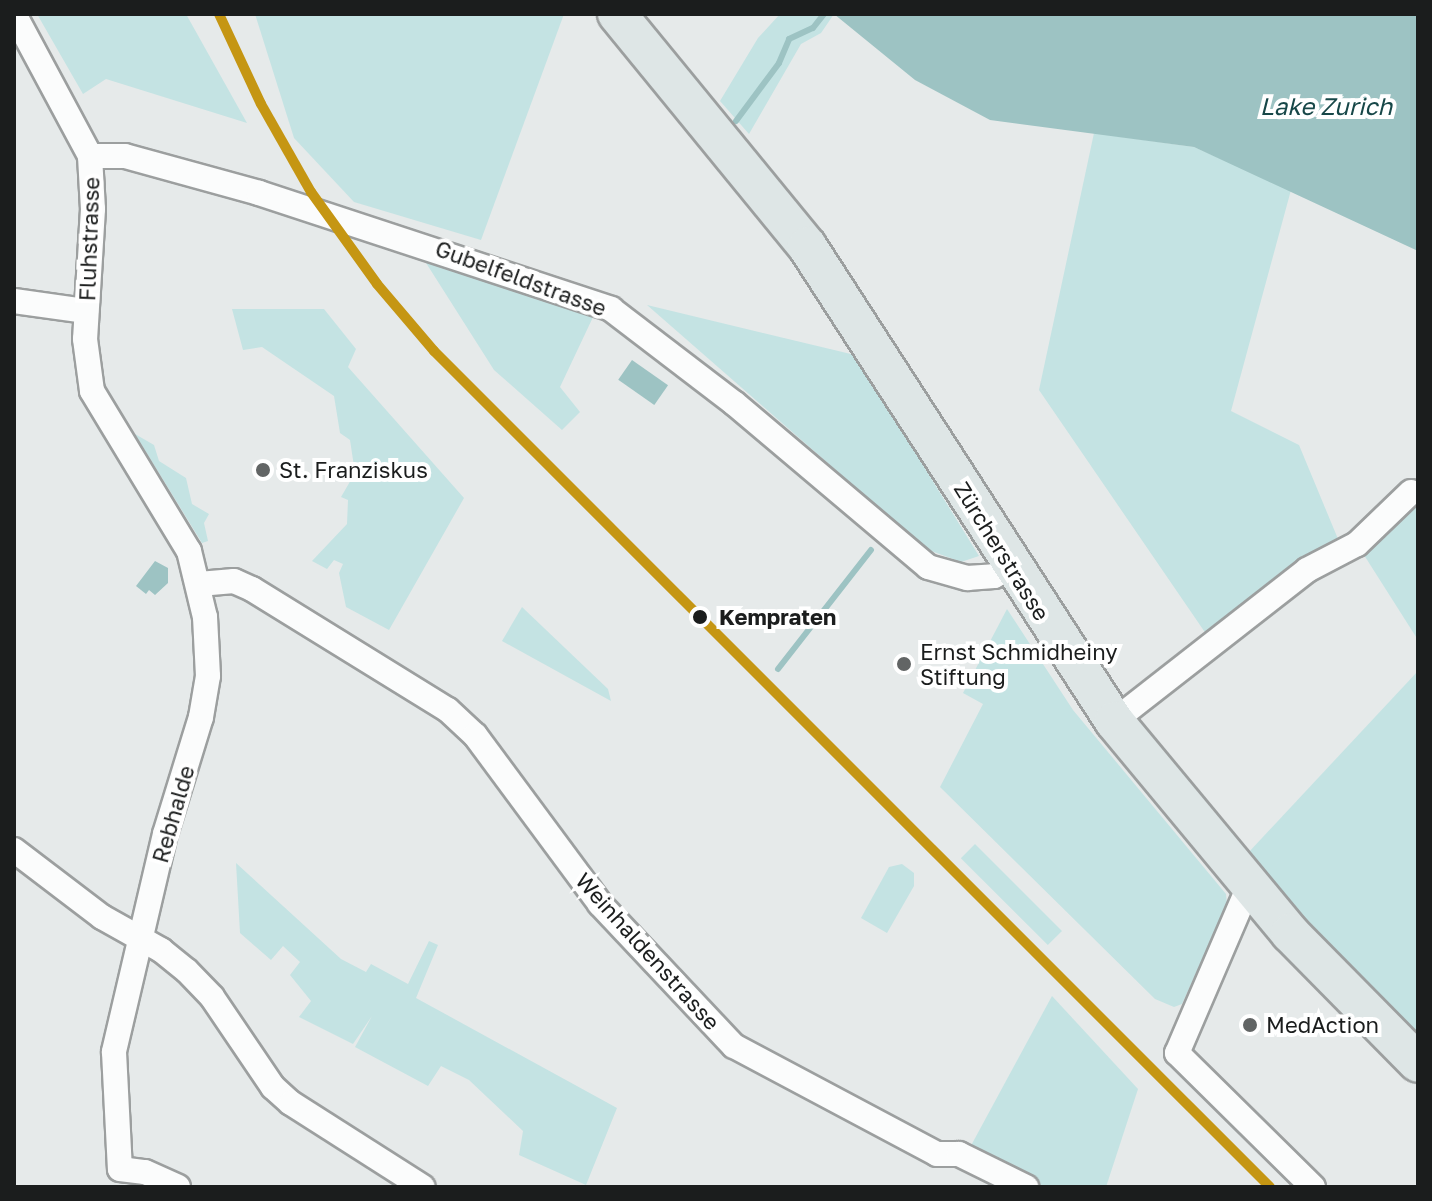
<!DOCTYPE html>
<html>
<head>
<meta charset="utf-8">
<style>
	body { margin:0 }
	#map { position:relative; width:1432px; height:1201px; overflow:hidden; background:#e6eaea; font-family:"Golos Text",sans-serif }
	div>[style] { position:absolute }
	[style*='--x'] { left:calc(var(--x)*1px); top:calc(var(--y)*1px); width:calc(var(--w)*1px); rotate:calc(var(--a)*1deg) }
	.green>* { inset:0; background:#c4e3e3; transform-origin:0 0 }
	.water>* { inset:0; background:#9dc3c3; transform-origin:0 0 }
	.stream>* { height:6px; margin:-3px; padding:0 3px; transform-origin:3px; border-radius:3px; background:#9dc3c3 }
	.roads { filter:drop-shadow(2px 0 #9c9f9f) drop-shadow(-2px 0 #9c9f9f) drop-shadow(0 2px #9c9f9f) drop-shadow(0 -2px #9c9f9f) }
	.minor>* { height:24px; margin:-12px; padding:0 12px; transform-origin:12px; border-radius:12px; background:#fbfcfc }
	.primary>* { height:38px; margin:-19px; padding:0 19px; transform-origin:19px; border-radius:19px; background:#dee6e6 }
	.rail-1>* { height:10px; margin:-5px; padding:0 5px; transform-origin:5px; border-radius:5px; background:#c59613 }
	.dots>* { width:22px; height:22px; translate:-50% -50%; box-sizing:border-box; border:4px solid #fff; border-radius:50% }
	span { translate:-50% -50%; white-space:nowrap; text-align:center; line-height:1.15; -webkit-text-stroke:8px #fff; paint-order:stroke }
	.street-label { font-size:22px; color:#1b1d1d }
	.poi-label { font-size:22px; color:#1b1d1d }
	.left { translate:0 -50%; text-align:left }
	.stop-label { font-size:22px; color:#1b1d1d; font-weight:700 }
	.water-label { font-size:24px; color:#174748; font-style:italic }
	.frame { position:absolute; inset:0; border:16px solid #1b1d1d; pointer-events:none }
</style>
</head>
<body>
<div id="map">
	<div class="green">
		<div style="clip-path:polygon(37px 14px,186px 14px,247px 123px,106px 79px,83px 94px)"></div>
		<div style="clip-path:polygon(255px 14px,564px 14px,481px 240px,354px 202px,294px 138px)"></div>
		<div style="clip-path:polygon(780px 14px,834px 14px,821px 33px,801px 44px,749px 134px,720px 101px,758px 38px)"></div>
		<div style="clip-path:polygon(1094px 133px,1194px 147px,1291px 190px,1231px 411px,1299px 445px,1343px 551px,1213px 644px,1039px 390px)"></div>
		<div style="clip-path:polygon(421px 255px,594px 315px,560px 387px,580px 412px,562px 430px,494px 370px)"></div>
		<div style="clip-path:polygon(647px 305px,855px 355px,979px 556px,961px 562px,926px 549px)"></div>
		<div style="clip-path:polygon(232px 309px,324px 309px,356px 349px,348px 367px,464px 498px,389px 630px,346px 607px,339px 573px,343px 564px,334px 560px,327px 569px,312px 561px,347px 524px,348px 500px,341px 497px,355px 473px,350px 440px,340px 433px,334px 396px,262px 347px,243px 350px)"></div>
		<div style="clip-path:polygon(135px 434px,154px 445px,159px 461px,186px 478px,192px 504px,209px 514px,204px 523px,208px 541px,202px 543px)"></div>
		<div style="clip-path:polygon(1418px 497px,1418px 640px,1357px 544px)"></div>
		<div style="clip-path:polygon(522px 607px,608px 689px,611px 701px,502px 641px)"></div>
		<div style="clip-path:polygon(1007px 609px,1073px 710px,1226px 894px,1227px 904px,1182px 1004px,1174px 1007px,1155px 999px,940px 787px,983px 704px,963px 693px)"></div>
		<div style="clip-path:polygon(1418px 671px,1418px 1063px,1234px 868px)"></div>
		<div style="left:975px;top:844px;width:123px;height:20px;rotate:45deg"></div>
		<div style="clip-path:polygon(236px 863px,341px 959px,366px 972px,371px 964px,408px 984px,429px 941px,438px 945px,416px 998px,617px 1108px,586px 1185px,519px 1155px,523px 1131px,469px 1080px,441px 1066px,428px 1086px,355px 1047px,372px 1016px,353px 1044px,299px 1017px,311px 1001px,290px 975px,300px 962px,283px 946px,271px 960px,240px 933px)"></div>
		<div style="clip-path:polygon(902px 864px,914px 873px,914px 886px,887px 933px,861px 918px,889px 867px)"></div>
		<div style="clip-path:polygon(1052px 996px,1138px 1089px,1106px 1187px,1038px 1187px,967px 1153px)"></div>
	</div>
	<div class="water">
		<div style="clip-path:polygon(834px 14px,1418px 14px,1418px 251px,1194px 147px,990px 120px,915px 80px)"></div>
		<div style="left:632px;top:360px;width:44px;height:24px;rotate:35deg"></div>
		<div style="clip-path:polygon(155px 561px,168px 568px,168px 583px,155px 595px,149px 590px,146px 594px,136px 586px)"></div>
	</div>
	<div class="stream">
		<div style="--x:736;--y:121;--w:72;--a:-53.4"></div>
		<div style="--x:779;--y:63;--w:26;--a:-67"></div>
		<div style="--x:789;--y:39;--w:26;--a:-25"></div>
		<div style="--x:813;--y:28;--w:18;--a:-52"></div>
		<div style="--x:778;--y:669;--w:151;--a:-52"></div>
	</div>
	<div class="roads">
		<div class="minor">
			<div style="--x:14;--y:14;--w:161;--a:61.8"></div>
			<div style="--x:90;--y:156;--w:53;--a:86.8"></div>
			<div style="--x:93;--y:209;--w:130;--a:93.5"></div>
			<div style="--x:85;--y:339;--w:52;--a:82.3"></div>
			<div style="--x:92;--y:391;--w:187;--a:58.8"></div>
			<div style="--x:189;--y:551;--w:68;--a:76.4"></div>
			<div style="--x:205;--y:617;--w:59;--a:87.1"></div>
			<div style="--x:208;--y:676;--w:42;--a:99.7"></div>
			<div style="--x:201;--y:717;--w:122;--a:107.1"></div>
			<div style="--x:165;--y:834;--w:224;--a:103.2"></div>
			<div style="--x:114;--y:1052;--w:117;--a:87.1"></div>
			<div style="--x:120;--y:1169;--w:25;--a:7"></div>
			<div style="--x:145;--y:1172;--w:36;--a:24"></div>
			<div style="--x:90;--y:156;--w:35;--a:0"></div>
			<div style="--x:125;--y:156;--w:139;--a:15.4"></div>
			<div style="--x:259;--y:193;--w:371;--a:18.2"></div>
			<div style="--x:611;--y:309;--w:155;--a:37.4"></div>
			<div style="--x:734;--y:403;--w:254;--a:40.2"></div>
			<div style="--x:928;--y:567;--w:41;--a:15.8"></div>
			<div style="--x:967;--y:578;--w:27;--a:-4"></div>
			<div style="--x:994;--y:576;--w:21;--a:-29"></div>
			<div style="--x:14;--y:301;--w:73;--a:7.9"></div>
			<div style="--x:199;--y:584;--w:35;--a:-5"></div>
			<div style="--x:234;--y:581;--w:20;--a:24"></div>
			<div style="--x:252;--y:589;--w:230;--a:31.7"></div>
			<div style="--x:448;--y:710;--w:37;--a:43"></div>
			<div style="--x:475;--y:735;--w:210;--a:53.5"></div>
			<div style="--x:600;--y:904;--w:195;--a:46.7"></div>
			<div style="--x:734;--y:1046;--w:230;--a:28"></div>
			<div style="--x:937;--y:1154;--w:22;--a:0"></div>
			<div style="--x:959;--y:1154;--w:75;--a:26.2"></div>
			<div style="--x:1114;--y:721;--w:245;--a:-38"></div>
			<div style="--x:1307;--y:570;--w:56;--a:-27.5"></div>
			<div style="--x:1357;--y:544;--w:75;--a:-43.9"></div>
			<div style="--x:14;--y:850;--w:111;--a:37.3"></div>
			<div style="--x:102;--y:917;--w:68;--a:29.2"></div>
			<div style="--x:161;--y:950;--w:33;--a:39"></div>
			<div style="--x:187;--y:971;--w:36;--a:46"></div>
			<div style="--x:212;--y:997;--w:109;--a:55.9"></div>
			<div style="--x:273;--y:1087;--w:24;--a:42"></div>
			<div style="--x:291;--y:1103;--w:156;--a:32.5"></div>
			<div style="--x:1249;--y:886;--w:182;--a:113.3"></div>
			<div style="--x:1177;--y:1053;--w:191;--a:44.6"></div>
		</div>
		<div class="primary">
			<div style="--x:617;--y:14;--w:300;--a:50.7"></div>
			<div style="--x:807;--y:246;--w:566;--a:57.12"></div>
			<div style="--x:1114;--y:721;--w:276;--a:50.3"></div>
			<div style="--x:1290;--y:933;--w:182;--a:45.4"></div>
		</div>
	</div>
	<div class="rail-1">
		<div style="--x:219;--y:14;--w:99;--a:65"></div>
		<div style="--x:261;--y:104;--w:101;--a:60.4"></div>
		<div style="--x:311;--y:192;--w:113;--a:54.3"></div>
		<div style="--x:377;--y:284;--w:88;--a:49.6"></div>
		<div style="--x:434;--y:351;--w:1182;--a:45"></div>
	</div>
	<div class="dots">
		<div style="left:263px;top:470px;background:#626565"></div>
		<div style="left:700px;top:617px;background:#1b1d1d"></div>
		<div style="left:904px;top:664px;background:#626565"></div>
		<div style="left:1250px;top:1025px;background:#626565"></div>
	</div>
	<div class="street-label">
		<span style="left:89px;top:239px;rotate:-88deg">Fluhstrasse</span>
		<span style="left:521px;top:278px;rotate:20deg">Gubelfeldstrasse</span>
		<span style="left:1002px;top:551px;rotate:58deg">Zürcherstrasse</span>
		<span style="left:173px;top:814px;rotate:-74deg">Rebhalde</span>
		<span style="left:648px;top:951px;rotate:48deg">Weinhaldenstrasse</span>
	</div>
	<div class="poi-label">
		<span class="left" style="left:279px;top:470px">St. Franziskus</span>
		<span class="left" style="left:920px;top:664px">Ernst Schmidheiny<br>Stiftung</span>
		<span class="left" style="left:1266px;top:1025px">MedAction</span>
	</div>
	<div class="stop-label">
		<span class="left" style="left:719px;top:617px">Kempraten</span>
	</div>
	<div class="water-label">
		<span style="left:1326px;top:106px">Lake Zurich</span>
	</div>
	<div class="frame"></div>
</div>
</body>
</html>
